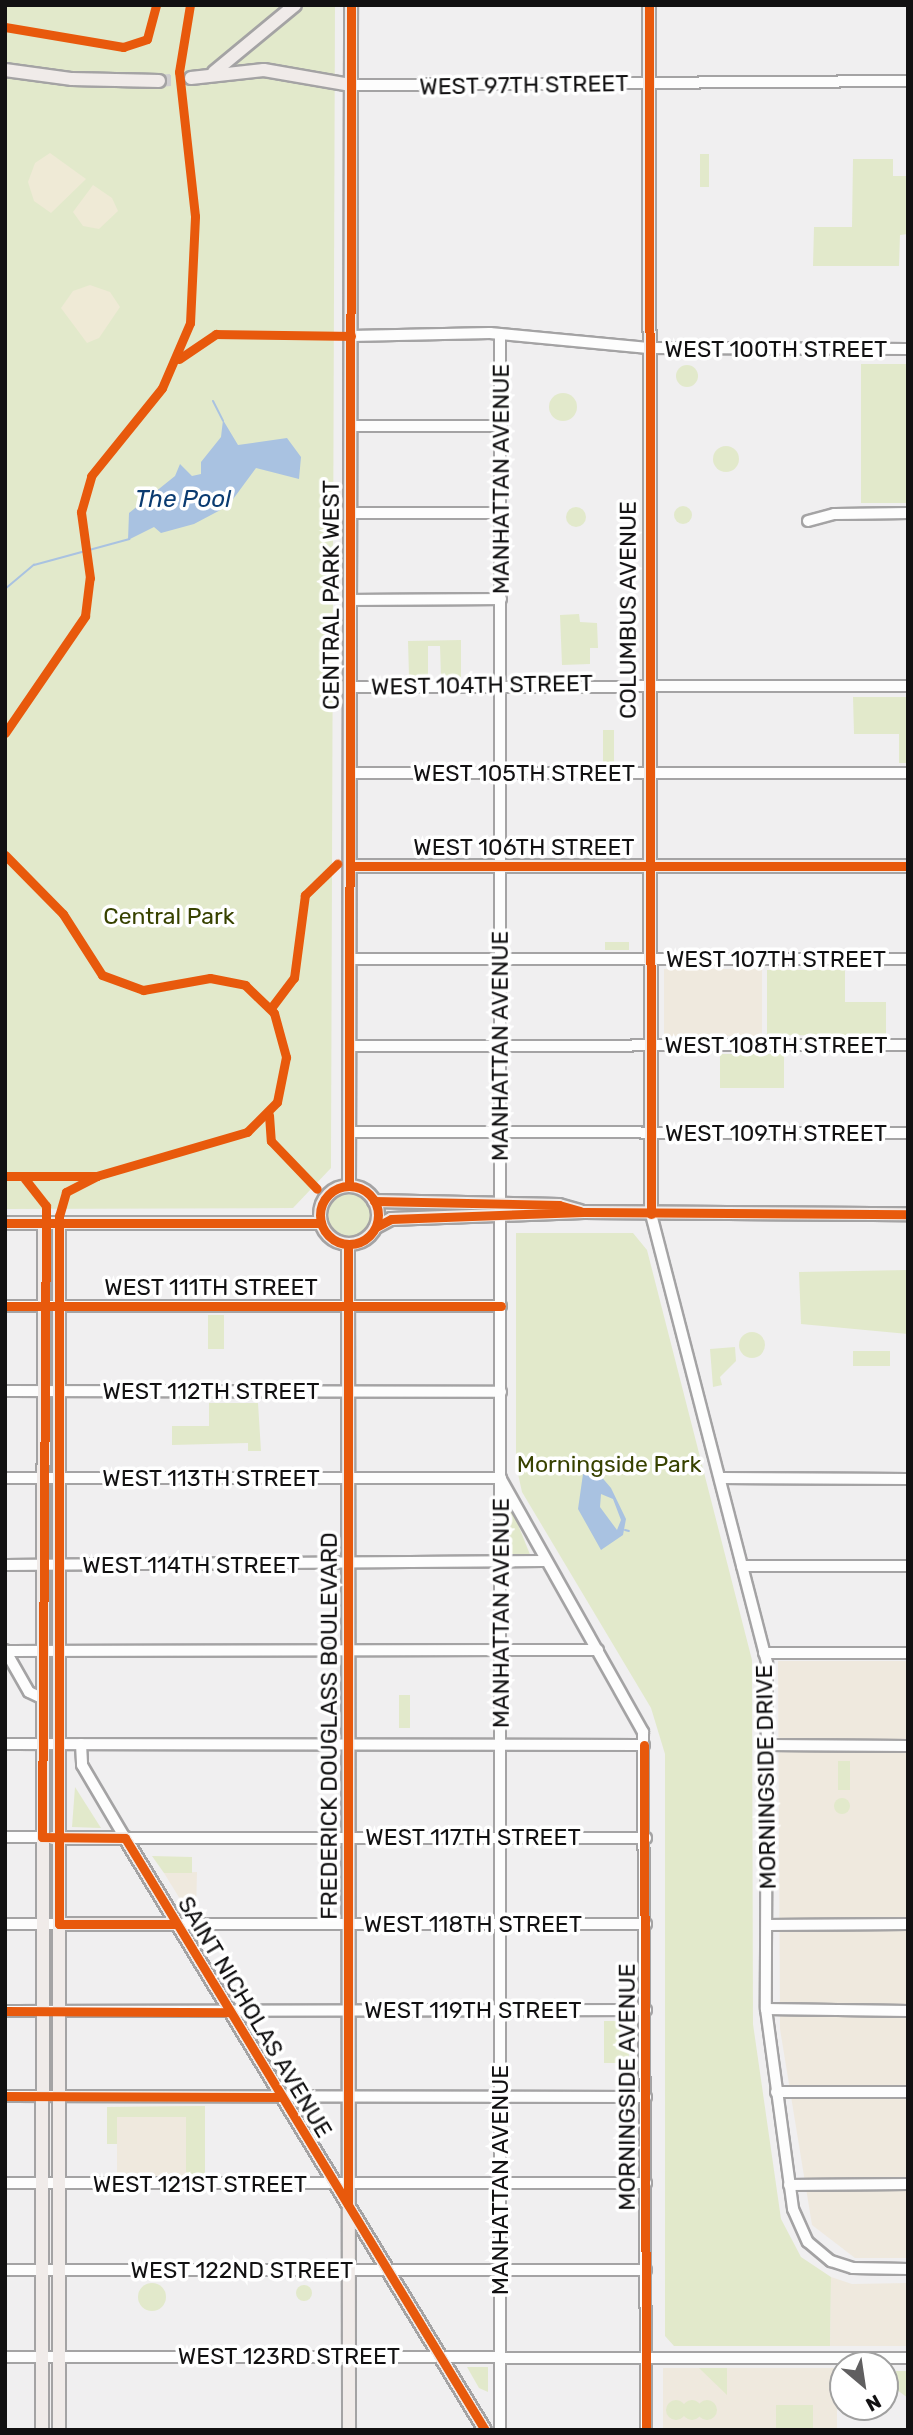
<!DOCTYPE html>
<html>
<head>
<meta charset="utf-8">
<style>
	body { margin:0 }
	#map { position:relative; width:913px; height:2435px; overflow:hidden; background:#f0eff0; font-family:Rubik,sans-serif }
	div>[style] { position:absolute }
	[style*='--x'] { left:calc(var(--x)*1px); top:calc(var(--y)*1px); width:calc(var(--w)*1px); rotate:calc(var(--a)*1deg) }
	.education>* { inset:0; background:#efe9de; transform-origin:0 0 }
	.green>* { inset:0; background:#e2e9cb; transform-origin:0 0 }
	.round { border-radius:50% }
	.sand>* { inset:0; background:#efead6 }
	.water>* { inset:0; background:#a9c2e1 }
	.stream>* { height:2px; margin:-1px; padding:0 1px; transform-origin:1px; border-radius:1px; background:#a9c2e1 }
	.major-tunnel>* { height:12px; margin-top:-6px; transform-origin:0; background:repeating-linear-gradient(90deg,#cfcecf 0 12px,transparent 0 18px) }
	.roads { filter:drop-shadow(2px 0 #a4a3a4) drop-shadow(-2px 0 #a4a3a4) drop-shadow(0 2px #a4a3a4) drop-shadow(0 -2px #a4a3a4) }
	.minor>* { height:10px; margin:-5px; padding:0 5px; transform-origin:5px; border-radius:5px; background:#fdfdfd }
	.major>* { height:12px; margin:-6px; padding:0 6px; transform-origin:6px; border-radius:6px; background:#f0ebe9 }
	.major>.ring { margin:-6px; padding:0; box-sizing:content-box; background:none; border:12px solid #f0ebe9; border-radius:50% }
	.cycleway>* { height:9px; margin:-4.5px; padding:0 4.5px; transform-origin:4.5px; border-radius:4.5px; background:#e8590c }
	.cycleway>.ring { margin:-4.5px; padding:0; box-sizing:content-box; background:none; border:9px solid #e8590c; border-radius:50% }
	span { translate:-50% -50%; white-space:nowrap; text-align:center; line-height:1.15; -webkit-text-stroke:7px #fff; paint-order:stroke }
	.street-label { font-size:23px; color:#121112 }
	.park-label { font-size:23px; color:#384200 }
	.water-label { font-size:24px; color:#0a3b71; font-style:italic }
	.frame { position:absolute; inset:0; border:7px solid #121112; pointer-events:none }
	.north { position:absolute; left:829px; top:2351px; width:70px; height:70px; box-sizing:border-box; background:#fff; border:2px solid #a0a0a0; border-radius:50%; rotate:151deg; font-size:19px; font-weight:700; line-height:28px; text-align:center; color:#121112 }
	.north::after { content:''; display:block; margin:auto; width:24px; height:32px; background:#605f60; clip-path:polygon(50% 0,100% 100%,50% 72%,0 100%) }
</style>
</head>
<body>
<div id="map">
	<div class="education">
		<div style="left:664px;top:969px;width:98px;height:67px"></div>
		<div style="clip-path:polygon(778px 1661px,908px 1661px,908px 2258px,855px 2258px,812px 2225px,780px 2029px)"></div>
		<div style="clip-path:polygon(197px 1872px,196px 1912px,188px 1912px,164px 1873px)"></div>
		<div style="clip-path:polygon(205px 2106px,205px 2176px,117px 2176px,117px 2144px,107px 2144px,107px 2107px)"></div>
		<div style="clip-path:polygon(831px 2277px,852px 2284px,908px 2283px,908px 2346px,830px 2346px)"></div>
		<div style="left:663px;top:2368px;width:174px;height:62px"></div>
	</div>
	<div class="green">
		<div style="clip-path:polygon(5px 5px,335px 5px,331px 1168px,293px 1208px,5px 1209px)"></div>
		<div style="left:700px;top:154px;width:9px;height:33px"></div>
		<div style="clip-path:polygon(853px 159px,893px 159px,893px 176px,908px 176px,908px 234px,900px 235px,899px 266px,813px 266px,814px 227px,852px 227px)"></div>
		<div style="left:908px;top:364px;width:139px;height:47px;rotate:90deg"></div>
		<div class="round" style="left:676px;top:365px;width:22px;height:22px"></div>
		<div class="round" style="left:549px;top:393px;width:28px;height:28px"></div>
		<div class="round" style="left:713px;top:446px;width:26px;height:26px"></div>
		<div class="round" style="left:674px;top:506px;width:18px;height:18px"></div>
		<div class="round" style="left:566px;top:507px;width:20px;height:20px"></div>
		<div style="clip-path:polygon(579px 614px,580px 622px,597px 623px,598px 648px,590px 648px,590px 664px,562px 665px,560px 615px)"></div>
		<div style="clip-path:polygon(461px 640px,461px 677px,441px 677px,440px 646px,428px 646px,428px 676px,409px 676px,408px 641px)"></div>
		<div style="clip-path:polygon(853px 697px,908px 697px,908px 763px,899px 763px,899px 734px,854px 734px)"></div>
		<div style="left:603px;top:730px;width:11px;height:33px"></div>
		<div style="left:629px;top:942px;width:8px;height:24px;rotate:90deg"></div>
		<div style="clip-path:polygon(767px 970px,845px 970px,845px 1002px,886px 1002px,886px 1036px,767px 1035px)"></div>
		<div style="left:784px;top:1054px;width:34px;height:64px;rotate:90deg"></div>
		<div class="round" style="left:327px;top:1193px;width:46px;height:46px"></div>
		<div style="clip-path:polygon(516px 1233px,633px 1233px,647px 1250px,752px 1660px,753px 2024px,781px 2219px,801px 2257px,831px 2277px,830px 2346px,674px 2346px,665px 2336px,665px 1754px,651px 1708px,522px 1492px,516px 1465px)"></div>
		<div style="clip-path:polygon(908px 1270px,908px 1334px,801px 1324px,799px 1272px)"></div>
		<div style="left:208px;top:1315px;width:16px;height:34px"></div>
		<div class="round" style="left:739px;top:1332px;width:26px;height:26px"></div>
		<div style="clip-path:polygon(735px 1347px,736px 1361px,720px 1377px,722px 1385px,713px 1387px,710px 1349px)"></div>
		<div style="left:853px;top:1351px;width:37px;height:15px"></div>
		<div style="clip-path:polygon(209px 1403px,258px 1403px,261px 1451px,248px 1451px,248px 1443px,172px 1445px,172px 1426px,209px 1426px)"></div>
		<div style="clip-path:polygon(508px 1502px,509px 1502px,531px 1557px,508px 1557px)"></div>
		<div style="left:399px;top:1695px;width:11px;height:33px"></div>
		<div style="left:838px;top:1761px;width:12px;height:29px"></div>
		<div style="clip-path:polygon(75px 1787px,101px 1828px,72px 1827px)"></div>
		<div class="round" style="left:834px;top:1798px;width:16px;height:16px"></div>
		<div style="clip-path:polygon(152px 1856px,192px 1857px,192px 1873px,164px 1873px)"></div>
		<div style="left:604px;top:2021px;width:25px;height:42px"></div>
		<div style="clip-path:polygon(205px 2106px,205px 2176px,186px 2176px,186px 2117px,117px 2117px,117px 2144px,107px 2144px,107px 2107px)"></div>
		<div class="round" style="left:138px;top:2283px;width:28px;height:28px"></div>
		<div class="round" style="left:296px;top:2285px;width:16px;height:16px"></div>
		<div style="clip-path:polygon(467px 2367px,488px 2367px,488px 2392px,479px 2388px)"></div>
		<div style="clip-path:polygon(699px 2368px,727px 2368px,727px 2395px)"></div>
		<div style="clip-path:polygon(896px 2371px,908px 2371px,908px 2398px,897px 2390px)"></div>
		<div class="round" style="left:666px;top:2400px;width:20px;height:20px"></div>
		<div class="round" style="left:697px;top:2400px;width:20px;height:20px"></div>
		<div class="round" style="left:682px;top:2400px;width:20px;height:20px"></div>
		<div style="left:813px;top:2405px;width:25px;height:37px;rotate:90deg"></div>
	</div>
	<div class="sand">
		<div style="clip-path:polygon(50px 153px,86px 179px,51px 213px,34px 201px,28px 182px,35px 163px)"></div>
		<div style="clip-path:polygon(93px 185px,112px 198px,118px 211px,99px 229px,83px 226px,73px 212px)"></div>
		<div style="clip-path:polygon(90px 285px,110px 292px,120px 307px,99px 338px,87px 343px,61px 308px,73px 291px)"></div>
	</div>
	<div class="water">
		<div style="clip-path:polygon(223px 420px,238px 445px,287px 438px,301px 457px,299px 479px,256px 468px,228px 506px,194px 524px,161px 533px,154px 527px,128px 540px,129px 513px,175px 476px,180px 464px,192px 476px,201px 474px,201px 462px,221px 437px)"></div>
		<div style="clip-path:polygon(evenodd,584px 1467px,593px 1467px,611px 1488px,626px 1519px,623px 1535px,601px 1550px,578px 1509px,584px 1467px,601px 1494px,613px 1499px,621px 1520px,617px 1530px,600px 1507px,601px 1494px)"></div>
	</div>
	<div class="stream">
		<div style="--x:213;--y:401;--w:22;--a:63"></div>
		<div style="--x:5;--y:589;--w:38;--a:-40"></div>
		<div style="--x:34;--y:565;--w:99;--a:-15.2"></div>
		<div style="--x:625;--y:1530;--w:4;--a:14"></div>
	</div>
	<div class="major-tunnel">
		<div style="--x:159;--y:81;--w:32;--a:-5"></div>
	</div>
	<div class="roads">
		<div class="minor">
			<div style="--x:350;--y:85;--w:558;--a:-0.41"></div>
			<div style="--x:500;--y:334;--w:2096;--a:90"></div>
			<div style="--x:351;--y:336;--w:139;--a:-1.2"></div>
			<div style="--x:490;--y:333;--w:159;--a:5.4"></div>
			<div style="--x:648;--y:348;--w:260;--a:0.2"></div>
			<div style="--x:351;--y:426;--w:150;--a:0"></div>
			<div style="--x:351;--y:513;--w:150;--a:0"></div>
			<div style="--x:808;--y:521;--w:27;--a:-15"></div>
			<div style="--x:834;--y:514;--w:74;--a:-0.8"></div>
			<div style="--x:351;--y:600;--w:150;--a:-0.4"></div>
			<div style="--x:351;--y:687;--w:557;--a:-0.1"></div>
			<div style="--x:351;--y:773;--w:557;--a:0"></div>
			<div style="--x:350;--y:959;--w:558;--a:0"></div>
			<div style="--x:350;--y:1046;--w:558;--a:-0.1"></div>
			<div style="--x:350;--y:1132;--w:558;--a:0.1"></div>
			<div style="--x:651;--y:1214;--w:464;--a:75.5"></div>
			<div style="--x:767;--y:1663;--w:346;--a:90.2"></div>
			<div style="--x:766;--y:2009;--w:202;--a:82.3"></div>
			<div style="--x:793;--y:2209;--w:36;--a:66"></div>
			<div style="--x:808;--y:2242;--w:30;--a:40"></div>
			<div style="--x:831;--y:2261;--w:23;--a:18"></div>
			<div style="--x:853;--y:2268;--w:55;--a:1"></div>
			<div style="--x:5;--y:1306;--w:496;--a:0"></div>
			<div style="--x:5;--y:1391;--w:496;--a:0.1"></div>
			<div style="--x:5;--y:1478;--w:496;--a:0"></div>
			<div style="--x:720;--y:1478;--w:188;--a:0.3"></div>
			<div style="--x:501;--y:1479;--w:290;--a:60.7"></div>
			<div style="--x:643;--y:1732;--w:698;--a:89.75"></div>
			<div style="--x:5;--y:1565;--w:539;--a:-0.43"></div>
			<div style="--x:742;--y:1566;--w:166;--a:0"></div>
			<div style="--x:5;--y:1650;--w:48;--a:60.3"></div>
			<div style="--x:29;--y:1692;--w:14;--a:25"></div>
			<div style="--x:5;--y:1651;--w:593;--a:-0.1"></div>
			<div style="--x:764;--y:1653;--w:144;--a:0"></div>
			<div style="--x:5;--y:1744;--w:639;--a:0.09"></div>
			<div style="--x:81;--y:1744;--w:21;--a:87"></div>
			<div style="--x:82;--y:1765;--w:85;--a:59.5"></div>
			<div style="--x:125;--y:1838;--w:521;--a:0"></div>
			<div style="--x:767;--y:1745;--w:141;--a:0.4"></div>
			<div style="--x:5;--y:1837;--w:37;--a:0"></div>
			<div style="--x:5;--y:1924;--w:54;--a:0"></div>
			<div style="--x:176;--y:1924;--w:470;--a:0"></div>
			<div style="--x:767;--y:1925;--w:141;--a:-0.4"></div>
			<div style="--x:766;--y:2009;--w:142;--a:0.8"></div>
			<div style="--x:5;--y:2011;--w:641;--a:-0.09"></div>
			<div style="--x:776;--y:2092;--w:132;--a:0"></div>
			<div style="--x:5;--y:2096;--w:641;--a:0.09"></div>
			<div style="--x:5;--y:2183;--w:641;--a:0"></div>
			<div style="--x:789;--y:2185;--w:119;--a:-0.5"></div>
			<div style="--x:5;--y:2270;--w:641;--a:0"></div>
			<div style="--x:5;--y:2357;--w:903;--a:0.06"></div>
		</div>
		<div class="major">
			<div style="--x:649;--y:5;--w:1209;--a:89.91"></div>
			<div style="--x:5;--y:70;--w:68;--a:7.7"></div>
			<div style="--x:72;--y:79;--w:87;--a:1.3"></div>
			<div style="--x:214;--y:72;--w:105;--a:-39.6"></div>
			<div style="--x:191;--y:78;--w:73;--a:-6.3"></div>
			<div style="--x:264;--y:70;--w:87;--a:9.9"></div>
			<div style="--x:351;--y:866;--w:557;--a:0"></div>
			<div class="ring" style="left:320px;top:1186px;width:46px;height:46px"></div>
			<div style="--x:349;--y:1186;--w:1181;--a:-89.9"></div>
			<div style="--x:374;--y:1201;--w:185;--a:1.2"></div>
			<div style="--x:559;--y:1205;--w:22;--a:16"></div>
			<div style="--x:5;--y:1223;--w:316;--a:0"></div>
			<div style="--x:59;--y:1223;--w:1207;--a:90"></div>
			<div style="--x:376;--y:1227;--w:17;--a:-28"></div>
			<div style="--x:391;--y:1219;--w:193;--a:-2.1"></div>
			<div style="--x:584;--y:1212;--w:324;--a:0.4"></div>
			<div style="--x:348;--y:1245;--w:1185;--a:89.95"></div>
			<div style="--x:53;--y:1838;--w:72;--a:0"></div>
			<div style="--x:125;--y:1838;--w:693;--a:58.7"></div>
			<div style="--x:59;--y:1924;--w:117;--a:0"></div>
			<div style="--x:42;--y:2430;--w:1207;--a:-89.91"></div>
		</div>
	</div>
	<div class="cycleway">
		<div style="--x:649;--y:5;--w:1209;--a:89.91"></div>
		<div style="--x:5;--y:27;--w:120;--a:9.6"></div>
		<div style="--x:123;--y:47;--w:25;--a:-18"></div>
		<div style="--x:147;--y:39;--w:35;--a:-75"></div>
		<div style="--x:179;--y:359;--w:45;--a:-34"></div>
		<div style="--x:216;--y:334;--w:135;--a:0.8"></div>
		<div style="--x:5;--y:733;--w:142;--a:-55.6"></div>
		<div style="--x:85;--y:616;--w:38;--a:-83"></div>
		<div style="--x:90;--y:578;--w:67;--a:-97.8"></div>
		<div style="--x:81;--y:512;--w:37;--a:-74"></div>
		<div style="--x:91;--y:476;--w:113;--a:-51.1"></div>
		<div style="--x:162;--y:388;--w:71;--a:-66.7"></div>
		<div style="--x:190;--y:323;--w:107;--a:-87.3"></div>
		<div style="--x:195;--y:216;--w:145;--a:-96.3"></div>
		<div style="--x:179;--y:72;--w:68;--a:-80.7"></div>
		<div style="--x:5;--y:855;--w:83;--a:45.5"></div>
		<div style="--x:63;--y:914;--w:72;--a:57.4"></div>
		<div style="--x:102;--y:975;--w:44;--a:20.1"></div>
		<div style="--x:143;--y:990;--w:68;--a:-10.2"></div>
		<div style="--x:210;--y:978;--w:36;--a:11"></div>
		<div style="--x:245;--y:985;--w:40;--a:44"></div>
		<div style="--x:274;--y:1013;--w:46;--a:74.7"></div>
		<div style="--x:286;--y:1057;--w:46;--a:101.3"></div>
		<div style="--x:277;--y:1102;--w:42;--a:135"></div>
		<div style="--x:247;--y:1132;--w:156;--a:163.7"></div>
		<div style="--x:97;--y:1176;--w:92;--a:180"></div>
		<div style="--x:351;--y:866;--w:557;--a:0"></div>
		<div style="--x:271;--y:1008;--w:38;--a:-53"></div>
		<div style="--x:294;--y:978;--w:84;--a:-82.5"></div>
		<div style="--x:305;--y:895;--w:45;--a:-44.1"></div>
		<div style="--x:269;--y:1115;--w:26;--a:86"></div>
		<div style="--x:271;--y:1141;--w:66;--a:46.2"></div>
		<div style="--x:97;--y:1176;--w:35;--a:153"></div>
		<div style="--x:66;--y:1192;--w:25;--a:106"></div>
		<div style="--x:59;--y:1216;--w:708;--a:90"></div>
		<div style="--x:59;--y:1924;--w:117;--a:0"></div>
		<div style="--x:25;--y:1179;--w:34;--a:52"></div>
		<div style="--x:46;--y:1206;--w:631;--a:90.36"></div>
		<div style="--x:42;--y:1837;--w:83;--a:0.7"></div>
		<div style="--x:125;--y:1838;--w:693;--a:58.7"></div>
		<div class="ring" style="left:320px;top:1186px;width:49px;height:49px"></div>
		<div style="--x:349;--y:1186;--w:1181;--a:-89.9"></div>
		<div style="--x:374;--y:1201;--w:185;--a:1.2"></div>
		<div style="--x:559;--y:1205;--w:22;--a:16"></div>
		<div style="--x:5;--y:1223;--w:316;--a:0"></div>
		<div style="--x:376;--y:1227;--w:17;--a:-28"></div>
		<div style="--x:391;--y:1219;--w:193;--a:-2.1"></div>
		<div style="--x:584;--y:1212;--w:324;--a:0.4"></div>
		<div style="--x:5;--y:1306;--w:496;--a:0"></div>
		<div style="--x:644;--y:1745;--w:685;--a:89.83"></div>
		<div style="--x:5;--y:2011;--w:223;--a:0.3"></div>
		<div style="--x:5;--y:2096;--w:276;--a:0.2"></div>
		<div style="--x:348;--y:2204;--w:959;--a:-90"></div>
	</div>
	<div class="street-label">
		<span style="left:524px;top:85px;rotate:-1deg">WEST 97TH STREET</span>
		<span style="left:776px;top:349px">WEST 100TH STREET</span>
		<span style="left:501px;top:479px;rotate:-90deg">MANHATTAN AVENUE</span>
		<span style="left:331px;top:595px;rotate:-90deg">CENTRAL PARK WEST</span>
		<span style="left:628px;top:610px;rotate:-90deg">COLUMBUS AVENUE</span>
		<span style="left:482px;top:685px;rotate:-1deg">WEST 104TH STREET</span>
		<span style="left:524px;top:773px">WEST 105TH STREET</span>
		<span style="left:524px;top:847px">WEST 106TH STREET</span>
		<span style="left:776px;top:959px">WEST 107TH STREET</span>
		<span style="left:776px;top:1045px">WEST 108TH STREET</span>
		<span style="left:500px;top:1046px;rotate:-90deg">MANHATTAN AVENUE</span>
		<span style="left:776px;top:1133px">WEST 109TH STREET</span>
		<span style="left:211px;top:1287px">WEST 111TH STREET</span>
		<span style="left:211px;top:1391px">WEST 112TH STREET</span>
		<span style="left:211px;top:1478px">WEST 113TH STREET</span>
		<span style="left:191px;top:1565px">WEST 114TH STREET</span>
		<span style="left:501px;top:1613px;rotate:-90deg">MANHATTAN AVENUE</span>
		<span style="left:329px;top:1726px;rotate:-90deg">FREDERICK DOUGLASS BOULEVARD</span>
		<span style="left:766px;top:1777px;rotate:-91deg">MORNINGSIDE DRIVE</span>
		<span style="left:473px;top:1837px">WEST 117TH STREET</span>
		<span style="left:473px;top:1924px">WEST 118TH STREET</span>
		<span style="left:473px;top:2010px">WEST 119TH STREET</span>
		<span style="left:255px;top:2017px;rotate:59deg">SAINT NICHOLAS AVENUE</span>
		<span style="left:627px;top:2087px;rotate:-90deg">MORNINGSIDE AVENUE</span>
		<span style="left:500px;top:2180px;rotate:-90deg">MANHATTAN AVENUE</span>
		<span style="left:200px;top:2184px">WEST 121ST STREET</span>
		<span style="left:242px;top:2270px">WEST 122ND STREET</span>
		<span style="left:289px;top:2356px">WEST 123RD STREET</span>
	</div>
	<div class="park-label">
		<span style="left:169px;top:916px">Central Park</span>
		<span style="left:609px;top:1464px">Morningside Park</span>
	</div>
	<div class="water-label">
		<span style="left:183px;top:500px">The Pool</span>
	</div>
	<div class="frame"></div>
	<div class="north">N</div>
</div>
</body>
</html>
